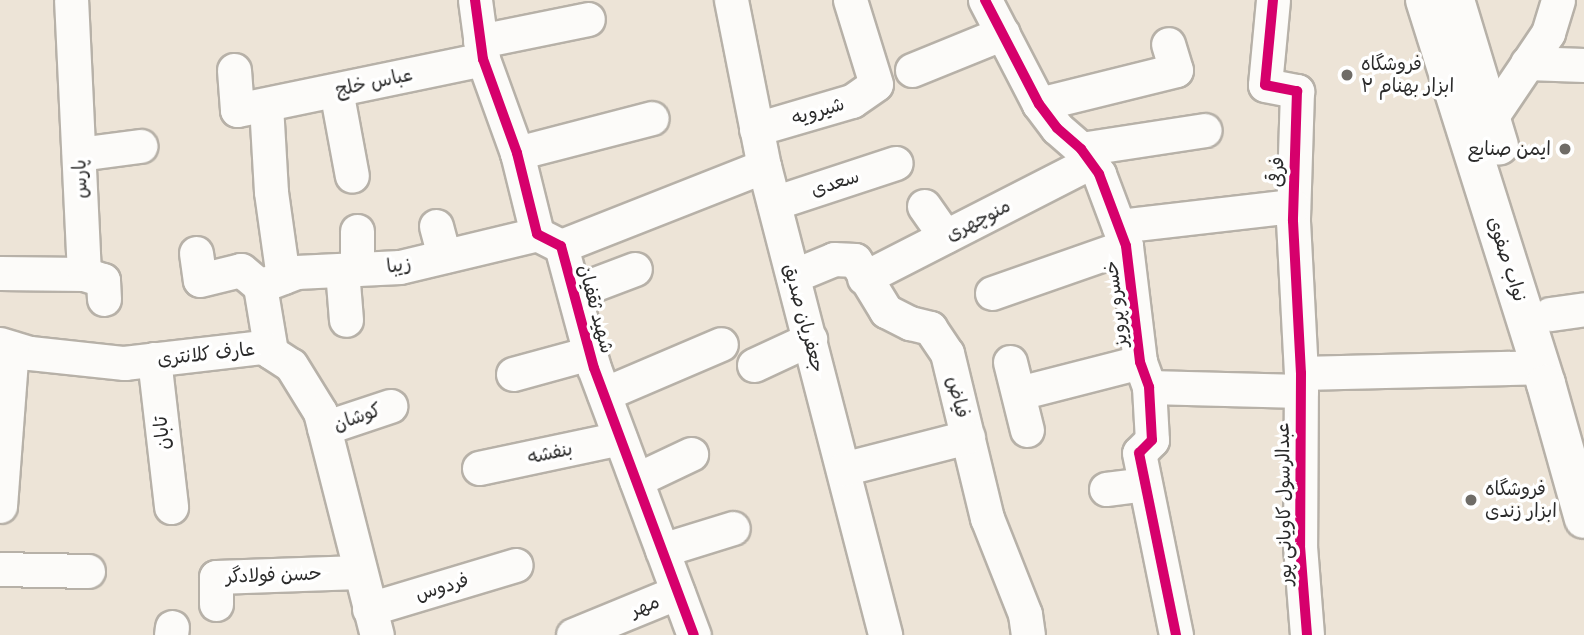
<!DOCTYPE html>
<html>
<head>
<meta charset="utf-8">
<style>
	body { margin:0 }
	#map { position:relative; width:1584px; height:635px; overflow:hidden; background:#ede4d7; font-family:Sriracha,"Playpen Sans Arabic",sans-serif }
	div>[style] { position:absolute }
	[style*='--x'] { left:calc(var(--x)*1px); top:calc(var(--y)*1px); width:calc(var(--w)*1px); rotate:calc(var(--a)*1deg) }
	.roads { filter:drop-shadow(2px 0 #b7b1a8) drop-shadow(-2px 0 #b7b1a8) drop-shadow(0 2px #b7b1a8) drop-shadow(0 -2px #b7b1a8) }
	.minor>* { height:33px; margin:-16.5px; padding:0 16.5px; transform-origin:16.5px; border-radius:16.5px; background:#fcfbf9 }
	.major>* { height:38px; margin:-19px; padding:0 19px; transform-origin:19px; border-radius:19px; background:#fcfbf9 }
	.cycleway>* { height:10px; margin:-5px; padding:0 5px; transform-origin:5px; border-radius:5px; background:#d6006c }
	.dots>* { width:19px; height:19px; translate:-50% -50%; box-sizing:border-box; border:4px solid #fff; border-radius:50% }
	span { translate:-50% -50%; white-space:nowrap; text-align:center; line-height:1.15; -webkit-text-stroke:7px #fff; paint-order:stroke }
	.poi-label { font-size:19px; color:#2b2b2b }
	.left { translate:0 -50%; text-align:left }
	.right { translate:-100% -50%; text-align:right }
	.street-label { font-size:19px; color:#2b2b2b }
</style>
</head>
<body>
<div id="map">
	<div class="roads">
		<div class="minor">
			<div style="--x:475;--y:0;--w:60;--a:82.3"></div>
			<div style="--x:483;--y:59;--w:100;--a:70.1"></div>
			<div style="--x:517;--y:153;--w:83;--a:76.1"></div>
			<div style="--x:537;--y:234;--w:27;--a:27"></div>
			<div style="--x:561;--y:246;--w:126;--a:74.9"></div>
			<div style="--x:594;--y:368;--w:285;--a:69.5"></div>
			<div style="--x:731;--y:0;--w:169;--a:78.8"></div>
			<div style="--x:764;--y:166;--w:484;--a:75.5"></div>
			<div style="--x:985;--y:0;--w:117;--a:62.6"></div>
			<div style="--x:1039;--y:104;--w:30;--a:53"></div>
			<div style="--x:1057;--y:128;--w:32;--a:41"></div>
			<div style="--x:1081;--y:149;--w:31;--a:54"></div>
			<div style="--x:1099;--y:174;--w:77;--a:69.4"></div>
			<div style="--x:1126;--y:246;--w:117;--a:83.1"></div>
			<div style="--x:1140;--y:362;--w:27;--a:70"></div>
			<div style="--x:1149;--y:387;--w:53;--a:86.8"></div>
			<div style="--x:1152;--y:440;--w:18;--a:135"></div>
			<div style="--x:1139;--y:453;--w:186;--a:78.5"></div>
			<div style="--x:1273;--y:0;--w:85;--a:95.4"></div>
			<div style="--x:1265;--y:85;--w:33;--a:11"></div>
			<div style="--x:1297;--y:91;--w:130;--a:91.8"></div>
			<div style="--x:1293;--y:221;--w:152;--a:87"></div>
			<div style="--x:1301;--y:373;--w:173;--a:90.3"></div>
			<div style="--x:1300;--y:546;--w:89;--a:85.5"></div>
			<div style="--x:480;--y:41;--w:110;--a:-11.5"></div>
			<div style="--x:1527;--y:63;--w:57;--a:2"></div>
			<div style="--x:234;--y:70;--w:40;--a:85.7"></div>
			<div style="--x:237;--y:110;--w:251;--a:-11.7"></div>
			<div style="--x:912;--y:70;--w:98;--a:-22.1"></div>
			<div style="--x:336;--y:90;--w:87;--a:79.5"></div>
			<div style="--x:1039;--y:104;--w:141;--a:-13.9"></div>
			<div style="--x:1176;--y:70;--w:27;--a:-107"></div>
			<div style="--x:266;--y:105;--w:87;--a:86.7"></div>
			<div style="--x:271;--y:192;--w:86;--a:82"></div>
			<div style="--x:1490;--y:119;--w:104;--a:-56"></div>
			<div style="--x:1548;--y:33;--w:34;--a:-73"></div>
			<div style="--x:756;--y:129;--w:100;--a:-16.3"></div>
			<div style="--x:852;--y:101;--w:29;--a:-35"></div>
			<div style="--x:876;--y:84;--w:88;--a:-107.2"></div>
			<div style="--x:1081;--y:149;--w:125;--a:-8.7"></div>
			<div style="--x:517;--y:153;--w:139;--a:-14.5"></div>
			<div style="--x:79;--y:154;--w:62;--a:-7.5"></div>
			<div style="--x:774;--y:203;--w:128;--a:-18.2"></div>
			<div style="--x:924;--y:206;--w:37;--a:55"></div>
			<div style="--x:436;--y:226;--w:31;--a:75"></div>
			<div style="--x:1119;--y:226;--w:175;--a:-6.6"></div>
			<div style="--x:561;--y:246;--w:218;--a:-21.5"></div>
			<div style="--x:196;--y:253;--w:27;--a:82"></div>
			<div style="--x:200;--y:280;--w:42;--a:-13.7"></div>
			<div style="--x:241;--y:270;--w:25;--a:40"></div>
			<div style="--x:260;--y:286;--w:67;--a:80.5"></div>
			<div style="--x:357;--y:269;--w:38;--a:-90"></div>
			<div style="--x:342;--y:270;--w:50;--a:85.4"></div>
			<div style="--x:0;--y:273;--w:84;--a:0.7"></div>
			<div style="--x:84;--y:274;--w:274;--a:-92.7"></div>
			<div style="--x:84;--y:274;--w:20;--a:18"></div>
			<div style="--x:103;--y:280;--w:19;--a:87"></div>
			<div style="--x:793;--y:276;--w:44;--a:-22.5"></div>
			<div style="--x:834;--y:259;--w:21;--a:3"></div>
			<div style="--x:855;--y:260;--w:60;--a:58.7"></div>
			<div style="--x:886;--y:311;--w:27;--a:27"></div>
			<div style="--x:910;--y:323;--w:21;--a:14"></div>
			<div style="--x:930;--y:328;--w:30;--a:56"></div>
			<div style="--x:947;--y:353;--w:170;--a:76.4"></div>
			<div style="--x:987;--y:518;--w:103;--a:68.4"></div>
			<div style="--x:1025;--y:614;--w:21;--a:82"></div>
			<div style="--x:864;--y:278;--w:255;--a:-27.1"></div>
			<div style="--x:260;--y:286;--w:39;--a:-21"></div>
			<div style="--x:296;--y:272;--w:104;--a:-2.8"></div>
			<div style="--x:400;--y:267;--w:141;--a:-13.5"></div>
			<div style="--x:574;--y:292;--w:65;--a:-20.7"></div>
			<div style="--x:992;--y:293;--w:142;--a:-19.3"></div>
			<div style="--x:1550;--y:314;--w:34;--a:-8"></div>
			<div style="--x:0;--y:344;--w:31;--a:17"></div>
			<div style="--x:30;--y:353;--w:95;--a:6.1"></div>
			<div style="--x:124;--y:363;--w:140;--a:-6.6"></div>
			<div style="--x:263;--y:347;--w:33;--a:33"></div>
			<div style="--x:291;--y:365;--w:55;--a:58.3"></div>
			<div style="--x:320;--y:412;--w:230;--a:75.7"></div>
			<div style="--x:154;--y:359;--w:149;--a:83.4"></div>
			<div style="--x:1010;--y:362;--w:70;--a:76"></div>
			<div style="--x:754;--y:365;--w:62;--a:-24.9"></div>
			<div style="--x:1301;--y:373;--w:240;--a:-1.4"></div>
			<div style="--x:513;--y:374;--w:80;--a:-15.3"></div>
			<div style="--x:1149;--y:387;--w:152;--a:1.5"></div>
			<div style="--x:1019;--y:393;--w:125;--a:-14.4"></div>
			<div style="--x:604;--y:394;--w:127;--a:-23.1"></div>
			<div style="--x:324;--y:428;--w:70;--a:-18.4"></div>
			<div style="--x:479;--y:468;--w:144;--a:-12"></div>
			<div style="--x:843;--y:469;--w:129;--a:-14.4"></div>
			<div style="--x:636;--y:480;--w:61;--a:-25.3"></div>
			<div style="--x:1106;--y:489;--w:39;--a:-7"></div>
			<div style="--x:0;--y:506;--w:158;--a:-85.7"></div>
			<div style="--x:662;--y:550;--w:74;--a:-17.2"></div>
			<div style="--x:0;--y:569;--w:88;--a:1.3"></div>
			<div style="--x:216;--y:604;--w:27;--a:-90"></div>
			<div style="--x:216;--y:577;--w:143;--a:-2"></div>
			<div style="--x:369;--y:609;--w:153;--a:-16.7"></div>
			<div style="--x:171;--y:635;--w:8;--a:-83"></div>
			<div style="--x:573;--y:635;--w:113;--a:-22.3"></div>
		</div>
		<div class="major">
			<div style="--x:1425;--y:0;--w:403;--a:72.5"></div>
			<div style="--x:1546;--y:384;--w:140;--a:74.3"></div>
			<div style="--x:1455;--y:0;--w:152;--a:73.2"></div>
		</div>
	</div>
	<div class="cycleway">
		<div style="--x:475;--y:0;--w:60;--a:82.3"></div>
		<div style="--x:483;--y:59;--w:100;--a:70.1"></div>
		<div style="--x:517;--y:153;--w:83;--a:76.1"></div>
		<div style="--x:537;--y:234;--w:27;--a:27"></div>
		<div style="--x:561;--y:246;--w:126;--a:74.9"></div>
		<div style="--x:594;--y:368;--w:285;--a:69.5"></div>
		<div style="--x:985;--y:0;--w:117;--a:62.6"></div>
		<div style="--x:1039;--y:104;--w:30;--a:53"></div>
		<div style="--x:1057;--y:128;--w:32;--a:41"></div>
		<div style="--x:1081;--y:149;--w:31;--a:54"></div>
		<div style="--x:1099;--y:174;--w:77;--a:69.4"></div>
		<div style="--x:1126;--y:246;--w:117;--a:83.1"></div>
		<div style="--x:1140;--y:362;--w:27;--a:70"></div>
		<div style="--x:1149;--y:387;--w:53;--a:86.8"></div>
		<div style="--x:1152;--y:440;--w:18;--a:135"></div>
		<div style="--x:1139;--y:453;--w:186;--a:78.5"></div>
		<div style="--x:1273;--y:0;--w:85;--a:95.4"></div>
		<div style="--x:1265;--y:85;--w:33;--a:11"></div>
		<div style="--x:1297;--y:91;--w:130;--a:91.8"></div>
		<div style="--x:1293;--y:221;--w:152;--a:87"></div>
		<div style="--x:1301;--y:373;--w:173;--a:90.3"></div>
		<div style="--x:1300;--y:546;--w:89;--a:85.5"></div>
	</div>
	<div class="dots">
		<div style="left:1347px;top:75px;background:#6f6c67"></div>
		<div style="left:1565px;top:149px;background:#6f6c67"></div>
		<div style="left:1471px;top:500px;background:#6f6c67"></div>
	</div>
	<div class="poi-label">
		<span class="left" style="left:1361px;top:75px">فروشگاه<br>ابزار بهنام ۲</span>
		<span class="right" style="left:1551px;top:149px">ایمن صنایع</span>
		<span class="left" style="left:1485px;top:500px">فروشگاه<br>ابزار زندی</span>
	</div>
	<div class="street-label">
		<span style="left:374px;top:82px;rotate:-12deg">عباس خلج</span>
		<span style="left:818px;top:111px;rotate:-17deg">شیرویه</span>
		<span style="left:1277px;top:172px;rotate:-88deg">فرقی</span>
		<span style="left:80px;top:179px;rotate:-92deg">پارس</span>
		<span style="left:835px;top:183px;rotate:-18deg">سعدی</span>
		<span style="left:978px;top:220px;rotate:-27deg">منوچهری</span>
		<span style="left:1507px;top:259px;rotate:72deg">نواب صفوی</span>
		<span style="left:399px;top:265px;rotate:-8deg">زیبا</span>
		<span style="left:1116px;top:304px;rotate:-97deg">خسرو پرویز</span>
		<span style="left:596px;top:309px;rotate:75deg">شهید ثقفیان</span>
		<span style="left:804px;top:318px;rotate:75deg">جعفریان صدیق</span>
		<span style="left:206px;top:354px;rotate:-6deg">عارف کلانتری</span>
		<span style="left:958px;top:397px;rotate:76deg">فیاض</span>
		<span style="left:357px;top:417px;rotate:-19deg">کوشان</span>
		<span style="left:162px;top:433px;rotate:-96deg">تابان</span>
		<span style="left:550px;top:453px;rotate:-12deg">بنفشه</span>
		<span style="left:1284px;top:504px;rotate:-91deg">عبدالرسول کاویانی پور</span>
		<span style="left:274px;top:575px;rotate:-2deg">حسن فولادگر</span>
		<span style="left:442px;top:587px;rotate:-17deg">فردوس</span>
		<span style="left:645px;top:606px;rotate:-22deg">مهر</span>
	</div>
</div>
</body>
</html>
